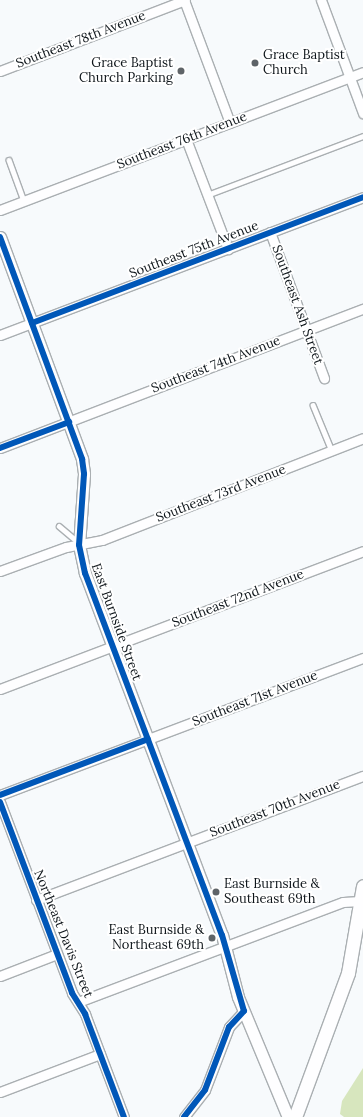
<!DOCTYPE html>
<html>
<head>
<meta charset="utf-8">
<style>
	body { margin:0 }
	#map { position:relative; width:363px; height:1117px; overflow:hidden; background:#f7fafc; font-family:Lora,serif }
	div>[style] { position:absolute }
	[style*='--x'] { left:calc(var(--x)*1px); top:calc(var(--y)*1px); width:calc(var(--w)*1px); rotate:calc(var(--a)*1deg) }
	.forest>* { inset:0; background:#d7e6be }
	.roads { filter:drop-shadow(1px 0 #aaafb2) drop-shadow(-1px 0 #aaafb2) drop-shadow(0 1px #aaafb2) drop-shadow(0 -1px #aaafb2) }
	.service>* { height:4.5px; margin:-2.25px; padding:0 2.25px; transform-origin:2.25px; border-radius:2.25px; background:#fefeff }
	.minor>* { height:9px; margin:-4.5px; padding:0 4.5px; transform-origin:4.5px; border-radius:4.5px; background:#fefeff }
	.tertiary>* { height:11px; margin:-5.5px; padding:0 5.5px; transform-origin:5.5px; border-radius:5.5px; background:#fefeff }
	.secondary>* { height:13px; margin:-6.5px; padding:0 6.5px; transform-origin:6.5px; border-radius:6.5px; background:#fefeff }
	.cycleway>* { height:6px; margin:-3px; padding:0 3px; transform-origin:3px; border-radius:3px; background:#0057b8 }
	.dots>* { width:11px; height:11px; translate:-50% -50%; box-sizing:border-box; border:2px solid #fff; border-radius:50% }
	span { translate:-50% -50%; white-space:nowrap; text-align:center; line-height:1.15; -webkit-text-stroke:4px #fff; paint-order:stroke }
	.street-label { font-size:13px; color:#0d1419 }
	.poi-label { font-size:13px; color:#0d1419 }
	.left { translate:0 -50%; text-align:left }
	.right { translate:-100% -50%; text-align:right }
</style>
</head>
<body>
<div id="map">
	<div class="forest">
		<div style="clip-path:polygon(363px 1068px,363px 1117px,344px 1117px,340px 1114px,342px 1101px)"></div>
	</div>
	<div class="roads">
		<div class="service">
			<div style="--x:9;--y:160;--w:44;--a:69.9"></div>
			<div style="--x:207;--y:195;--w:167;--a:-20.7"></div>
			<div style="--x:313;--y:405;--w:50;--a:67.6"></div>
			<div style="--x:59;--y:526;--w:25;--a:40"></div>
		</div>
		<div class="minor">
			<div style="--x:184;--y:0;--w:131;--a:69.5"></div>
			<div style="--x:321;--y:0;--w:121;--a:69.6"></div>
			<div style="--x:0;--y:71;--w:198;--a:-21"></div>
			<div style="--x:186;--y:139;--w:118;--a:69.1"></div>
			<div style="--x:0;--y:210;--w:388;--a:-20.8"></div>
			<div style="--x:270;--y:232;--w:156;--a:69.7"></div>
			<div style="--x:0;--y:335;--w:388;--a:-20.8"></div>
			<div style="--x:0;--y:448;--w:389;--a:-21"></div>
			<div style="--x:0;--y:571;--w:70;--a:-20"></div>
			<div style="--x:66;--y:547;--w:37;--a:-11"></div>
			<div style="--x:102;--y:540;--w:280;--a:-21.3"></div>
			<div style="--x:0;--y:689;--w:388;--a:-20.8"></div>
			<div style="--x:0;--y:795;--w:388;--a:-20.7"></div>
			<div style="--x:0;--y:802;--w:204;--a:69.3"></div>
			<div style="--x:72;--y:993;--w:25;--a:58"></div>
			<div style="--x:85;--y:1014;--w:110;--a:69.3"></div>
			<div style="--x:36;--y:900;--w:350;--a:-20.8"></div>
			<div style="--x:0;--y:976;--w:61;--a:-21.1"></div>
			<div style="--x:78;--y:1002;--w:283;--a:-20.7"></div>
			<div style="--x:343;--y:902;--w:17;--a:-3"></div>
			<div style="--x:0;--y:1092;--w:107;--a:-20.8"></div>
			<div style="--x:184;--y:1117;--w:34;--a:-52"></div>
			<div style="--x:205;--y:1090;--w:67;--a:-69.1"></div>
			<div style="--x:229;--y:1027;--w:22;--a:-47"></div>
		</div>
		<div class="tertiary">
			<div style="--x:0;--y:237;--w:237;--a:69.7"></div>
			<div style="--x:82;--y:459;--w:15;--a:82"></div>
			<div style="--x:84;--y:474;--w:71;--a:94"></div>
			<div style="--x:79;--y:545;--w:29;--a:78"></div>
			<div style="--x:85;--y:573;--w:387;--a:69.3"></div>
			<div style="--x:222;--y:935;--w:64;--a:75.5"></div>
			<div style="--x:238;--y:997;--w:130;--a:67.4"></div>
		</div>
		<div class="secondary">
			<div style="--x:295;--y:1117;--w:153;--a:-69.8"></div>
			<div style="--x:348;--y:973;--w:88;--a:-80.2"></div>
		</div>
	</div>
	<div class="cycleway">
		<div style="--x:0;--y:237;--w:237;--a:69.7"></div>
		<div style="--x:82;--y:459;--w:15;--a:82"></div>
		<div style="--x:84;--y:474;--w:71;--a:94"></div>
		<div style="--x:79;--y:545;--w:29;--a:78"></div>
		<div style="--x:85;--y:573;--w:387;--a:69.3"></div>
		<div style="--x:222;--y:935;--w:79;--a:73.9"></div>
		<div style="--x:244;--y:1011;--w:22;--a:133"></div>
		<div style="--x:229;--y:1027;--w:67;--a:110.9"></div>
		<div style="--x:205;--y:1090;--w:34;--a:128"></div>
		<div style="--x:32;--y:323;--w:354;--a:-20.8"></div>
		<div style="--x:0;--y:448;--w:74;--a:-20.6"></div>
		<div style="--x:0;--y:795;--w:158;--a:-20.7"></div>
		<div style="--x:0;--y:802;--w:204;--a:69.3"></div>
		<div style="--x:72;--y:993;--w:25;--a:58"></div>
		<div style="--x:85;--y:1014;--w:110;--a:69.3"></div>
	</div>
	<div class="dots">
		<div style="left:255px;top:63px;background:#5f6468"></div>
		<div style="left:181px;top:71px;background:#5f6468"></div>
		<div style="left:216px;top:892px;background:#5f6468"></div>
		<div style="left:212px;top:938px;background:#5f6468"></div>
	</div>
	<div class="street-label">
		<span style="left:81px;top:40px;rotate:-21deg">Southeast 78th Avenue</span>
		<span style="left:182px;top:141px;rotate:-21deg">Southeast 76th Avenue</span>
		<span style="left:194px;top:250px;rotate:-21deg">Southeast 75th Avenue</span>
		<span style="left:297px;top:305px;rotate:70deg">Southeast Ash Street</span>
		<span style="left:216px;top:365px;rotate:-21deg">Southeast 74th Avenue</span>
		<span style="left:221px;top:494px;rotate:-21deg">Southeast 73rd Avenue</span>
		<span style="left:238px;top:599px;rotate:-21deg">Southeast 72nd Avenue</span>
		<span style="left:116px;top:622px;rotate:70deg">East Burnside Street</span>
		<span style="left:255px;top:699px;rotate:-21deg">Southeast 71st Avenue</span>
		<span style="left:275px;top:809px;rotate:-21deg">Southeast 70th Avenue</span>
		<span style="left:63px;top:934px;rotate:68deg">Northeast Davis Street</span>
	</div>
	<div class="poi-label">
		<span class="left" style="left:263px;top:63px">Grace Baptist<br>Church</span>
		<span class="right" style="left:173px;top:71px">Grace Baptist<br>Church Parking</span>
		<span class="left" style="left:224px;top:892px">East Burnside &amp;<br>Southeast 69th</span>
		<span class="right" style="left:204px;top:938px">East Burnside &amp;<br>Northeast 69th</span>
	</div>
</div>
</body>
</html>
